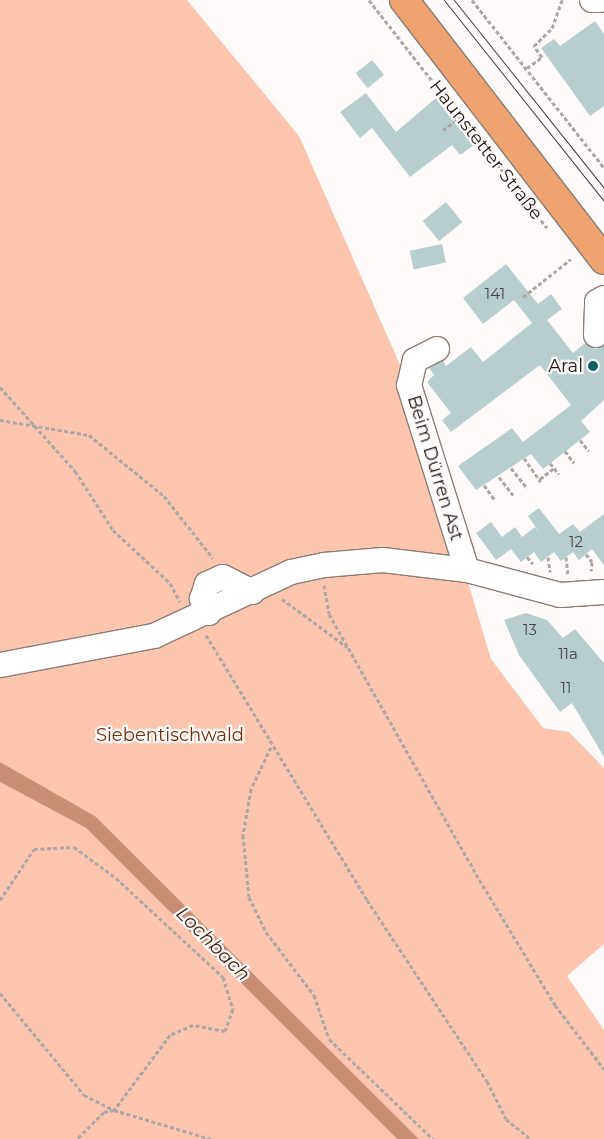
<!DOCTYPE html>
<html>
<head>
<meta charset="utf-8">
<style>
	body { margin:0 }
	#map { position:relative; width:604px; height:1139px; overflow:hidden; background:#fefaf9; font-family:Montserrat,sans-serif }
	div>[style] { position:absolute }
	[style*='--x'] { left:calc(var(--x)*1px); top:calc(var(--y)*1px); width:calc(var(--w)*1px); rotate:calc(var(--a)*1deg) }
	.green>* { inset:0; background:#fbc6ad }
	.water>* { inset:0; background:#c88f74 }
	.building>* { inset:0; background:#b7cdce; transform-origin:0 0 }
	.path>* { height:3px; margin-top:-1.5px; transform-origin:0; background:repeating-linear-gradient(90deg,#aca7a5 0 4px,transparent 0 6.5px) }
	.roads { filter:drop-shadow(1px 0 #8c7c74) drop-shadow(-1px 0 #8c7c74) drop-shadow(0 1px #8c7c74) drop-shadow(0 -1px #8c7c74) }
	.minor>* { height:24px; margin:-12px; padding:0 12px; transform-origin:12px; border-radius:12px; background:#fff }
	.major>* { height:28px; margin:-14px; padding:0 14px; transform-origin:14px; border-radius:14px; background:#efa371 }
	.tram>* { height:1px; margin:-0.5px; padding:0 0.5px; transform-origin:0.5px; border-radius:0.5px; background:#403b38 }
	.dots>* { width:14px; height:14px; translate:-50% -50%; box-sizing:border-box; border:2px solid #fefaf9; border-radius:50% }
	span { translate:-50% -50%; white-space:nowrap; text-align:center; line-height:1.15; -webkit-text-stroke:4.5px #fefaf9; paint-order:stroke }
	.number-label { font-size:15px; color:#444543 }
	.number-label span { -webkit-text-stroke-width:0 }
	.street-label { font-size:18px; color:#1e1815 }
	.poi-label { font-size:18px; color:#1e1815 }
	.right { translate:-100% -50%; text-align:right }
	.park-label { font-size:18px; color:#742f02 }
	.water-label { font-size:19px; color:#45200c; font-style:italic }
</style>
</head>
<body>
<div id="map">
	<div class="green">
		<div style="clip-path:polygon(0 0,187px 0,299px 136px,409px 385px,491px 659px,543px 728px,569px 732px,604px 768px,604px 944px,567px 976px,604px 1030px,604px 1139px,419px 1139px,95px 816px,0 762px)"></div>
		<div style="clip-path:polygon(0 782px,86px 828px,397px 1139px,0 1139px)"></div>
	</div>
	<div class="water">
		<div style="clip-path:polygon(0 762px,95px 816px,419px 1139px,397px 1139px,86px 828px,0 782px)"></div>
	</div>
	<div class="building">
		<div style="clip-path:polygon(595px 21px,604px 34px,604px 106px,590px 116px,541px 48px,554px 39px,560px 46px)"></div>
		<div style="left:372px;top:60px;width:19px;height:21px;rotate:51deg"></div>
		<div style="clip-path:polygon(366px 93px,396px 132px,436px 98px,473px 146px,460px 155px,452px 145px,410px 177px,372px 128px,360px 138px,340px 112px)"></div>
		<div style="left:446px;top:202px;width:26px;height:30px;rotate:51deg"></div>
		<div style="left:442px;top:244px;width:19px;height:33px;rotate:78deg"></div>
		<div style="clip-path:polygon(506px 264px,538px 304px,551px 294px,562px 309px,547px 320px,573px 353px,585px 343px,595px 349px,604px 346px,604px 400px,581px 421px,590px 432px,543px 469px,527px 449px,531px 454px,476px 490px,458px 466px,512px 428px,523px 442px,571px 405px,540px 365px,451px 432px,442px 420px,451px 413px,427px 382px,434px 375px,429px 368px,443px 361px,446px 366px,471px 347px,483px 362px,532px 323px,514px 300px,483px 324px,463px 298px)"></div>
		<div style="clip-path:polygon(539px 508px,559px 534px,573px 524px,580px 532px,604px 514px,604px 565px,592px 549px,579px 560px,573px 552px,561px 561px,554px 552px,541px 562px,534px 552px,521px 562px,511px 549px,496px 560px,476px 533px,491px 522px,502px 537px,515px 527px,522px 537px,535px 527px,541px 535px,528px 516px)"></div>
		<div style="clip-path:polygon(526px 613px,547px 620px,563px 638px,575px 629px,604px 663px,604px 757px,572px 703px,560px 712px,519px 655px,504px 620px)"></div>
	</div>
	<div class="path">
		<div style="--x:369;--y:0;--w:289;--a:52"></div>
		<div style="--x:472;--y:0;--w:214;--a:51.8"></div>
		<div style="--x:527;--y:68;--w:19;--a:-36"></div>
		<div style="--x:542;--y:57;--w:14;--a:-126"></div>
		<div style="--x:534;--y:46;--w:25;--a:-45"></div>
		<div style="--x:552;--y:28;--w:30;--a:-70"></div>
		<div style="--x:443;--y:130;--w:22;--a:-36"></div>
		<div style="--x:523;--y:297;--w:61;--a:-38.4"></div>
		<div style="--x:0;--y:387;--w:113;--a:48.2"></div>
		<div style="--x:75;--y:471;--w:70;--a:57.2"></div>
		<div style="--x:113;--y:530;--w:78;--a:42.9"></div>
		<div style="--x:170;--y:583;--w:21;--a:62"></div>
		<div style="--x:0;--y:420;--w:90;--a:9.6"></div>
		<div style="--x:89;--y:435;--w:97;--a:39.1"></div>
		<div style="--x:164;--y:496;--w:79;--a:51.7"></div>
		<div style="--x:580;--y:440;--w:14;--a:51"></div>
		<div style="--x:565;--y:451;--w:15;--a:53"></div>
		<div style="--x:524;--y:458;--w:29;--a:55"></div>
		<div style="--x:550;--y:463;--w:14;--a:51"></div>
		<div style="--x:511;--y:468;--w:26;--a:51"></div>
		<div style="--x:499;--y:477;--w:23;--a:52"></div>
		<div style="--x:540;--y:479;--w:18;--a:-38"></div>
		<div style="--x:484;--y:485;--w:19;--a:54"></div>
		<div style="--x:586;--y:554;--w:10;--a:53"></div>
		<div style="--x:592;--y:562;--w:9;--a:96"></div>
		<div style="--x:527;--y:557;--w:9;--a:49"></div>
		<div style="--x:548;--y:557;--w:15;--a:82"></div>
		<div style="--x:566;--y:557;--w:18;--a:84"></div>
		<div style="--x:324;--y:585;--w:29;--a:80"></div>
		<div style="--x:329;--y:614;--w:299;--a:60.5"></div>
		<div style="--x:476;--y:874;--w:153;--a:58.9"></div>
		<div style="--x:555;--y:1005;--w:81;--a:52.6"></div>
		<div style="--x:282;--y:599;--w:81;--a:36.4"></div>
		<div style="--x:206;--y:635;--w:310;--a:58.7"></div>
		<div style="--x:367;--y:900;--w:217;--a:56.5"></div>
		<div style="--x:487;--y:1081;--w:42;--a:63.4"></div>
		<div style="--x:506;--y:1119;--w:32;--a:39"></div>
		<div style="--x:271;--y:747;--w:47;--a:115.5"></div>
		<div style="--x:251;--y:789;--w:47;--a:99.9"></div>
		<div style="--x:243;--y:835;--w:62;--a:84.5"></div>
		<div style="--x:249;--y:897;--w:39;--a:64"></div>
		<div style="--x:266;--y:932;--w:79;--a:52.7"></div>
		<div style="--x:314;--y:995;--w:46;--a:71.2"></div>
		<div style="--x:329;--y:1039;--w:144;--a:43.9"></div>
		<div style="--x:0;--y:900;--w:61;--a:-56.3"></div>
		<div style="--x:34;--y:849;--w:40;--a:-2.9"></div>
		<div style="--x:74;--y:847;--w:52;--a:36.4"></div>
		<div style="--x:116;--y:878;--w:146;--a:42.8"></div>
		<div style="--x:223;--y:977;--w:34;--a:73"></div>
		<div style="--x:233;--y:1009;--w:23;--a:110"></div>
		<div style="--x:225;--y:1031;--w:33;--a:-169"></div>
		<div style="--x:193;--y:1025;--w:25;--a:157"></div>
		<div style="--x:170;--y:1035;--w:94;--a:126.7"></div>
		<div style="--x:114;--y:1110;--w:10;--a:169"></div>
		<div style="--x:104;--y:1112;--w:38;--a:135"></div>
		<div style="--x:0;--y:993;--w:132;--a:50.5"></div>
		<div style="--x:84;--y:1095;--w:34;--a:27"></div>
		<div style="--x:114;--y:1110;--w:101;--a:16.6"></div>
	</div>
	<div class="roads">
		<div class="minor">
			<div style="--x:592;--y:0;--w:8;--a:0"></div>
			<div style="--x:596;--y:335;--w:33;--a:-88"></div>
			<div style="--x:597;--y:302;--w:8;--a:-30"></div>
			<div style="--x:437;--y:349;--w:25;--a:153"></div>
			<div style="--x:415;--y:360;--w:26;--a:103"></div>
			<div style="--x:409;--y:385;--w:194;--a:72.6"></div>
			<div style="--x:209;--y:613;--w:16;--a:-117"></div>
			<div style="--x:202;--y:599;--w:16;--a:-72"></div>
			<div style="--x:207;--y:584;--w:17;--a:-24"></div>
			<div style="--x:223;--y:577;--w:33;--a:27"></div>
			<div style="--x:0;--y:665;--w:157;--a:-10.7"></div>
			<div style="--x:154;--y:636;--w:151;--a:-25"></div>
			<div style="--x:291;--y:572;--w:34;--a:-12"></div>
			<div style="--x:324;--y:565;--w:59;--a:-4.8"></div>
			<div style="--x:383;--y:560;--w:85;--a:6.8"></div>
			<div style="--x:467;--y:570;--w:96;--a:15"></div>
			<div style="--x:560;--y:595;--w:44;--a:-3.9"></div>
		</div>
		<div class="major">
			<div style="--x:404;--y:0;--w:328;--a:52.4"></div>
		</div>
	</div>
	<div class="tram">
		<div style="--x:444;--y:0;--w:257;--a:51.5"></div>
		<div style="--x:454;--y:0;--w:241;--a:51.4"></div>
	</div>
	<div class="dots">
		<div style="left:593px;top:366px;background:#106167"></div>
	</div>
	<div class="number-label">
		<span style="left:495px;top:294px">141</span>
		<span style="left:576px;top:542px">12</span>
		<span style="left:530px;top:630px">13</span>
		<span style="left:568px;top:654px">11a</span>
		<span style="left:566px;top:688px">11</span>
	</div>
	<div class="street-label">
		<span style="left:486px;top:150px;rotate:52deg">Haunstetter Straße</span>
		<span style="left:435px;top:468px;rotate:73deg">Beim Dürren Ast</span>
	</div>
	<div class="poi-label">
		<span class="right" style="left:583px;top:366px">Aral</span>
	</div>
	<div class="park-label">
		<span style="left:170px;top:735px">Siebentischwald</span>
	</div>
	<div class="water-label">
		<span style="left:213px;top:944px;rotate:45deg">Lochbach</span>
	</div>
</div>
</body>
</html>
